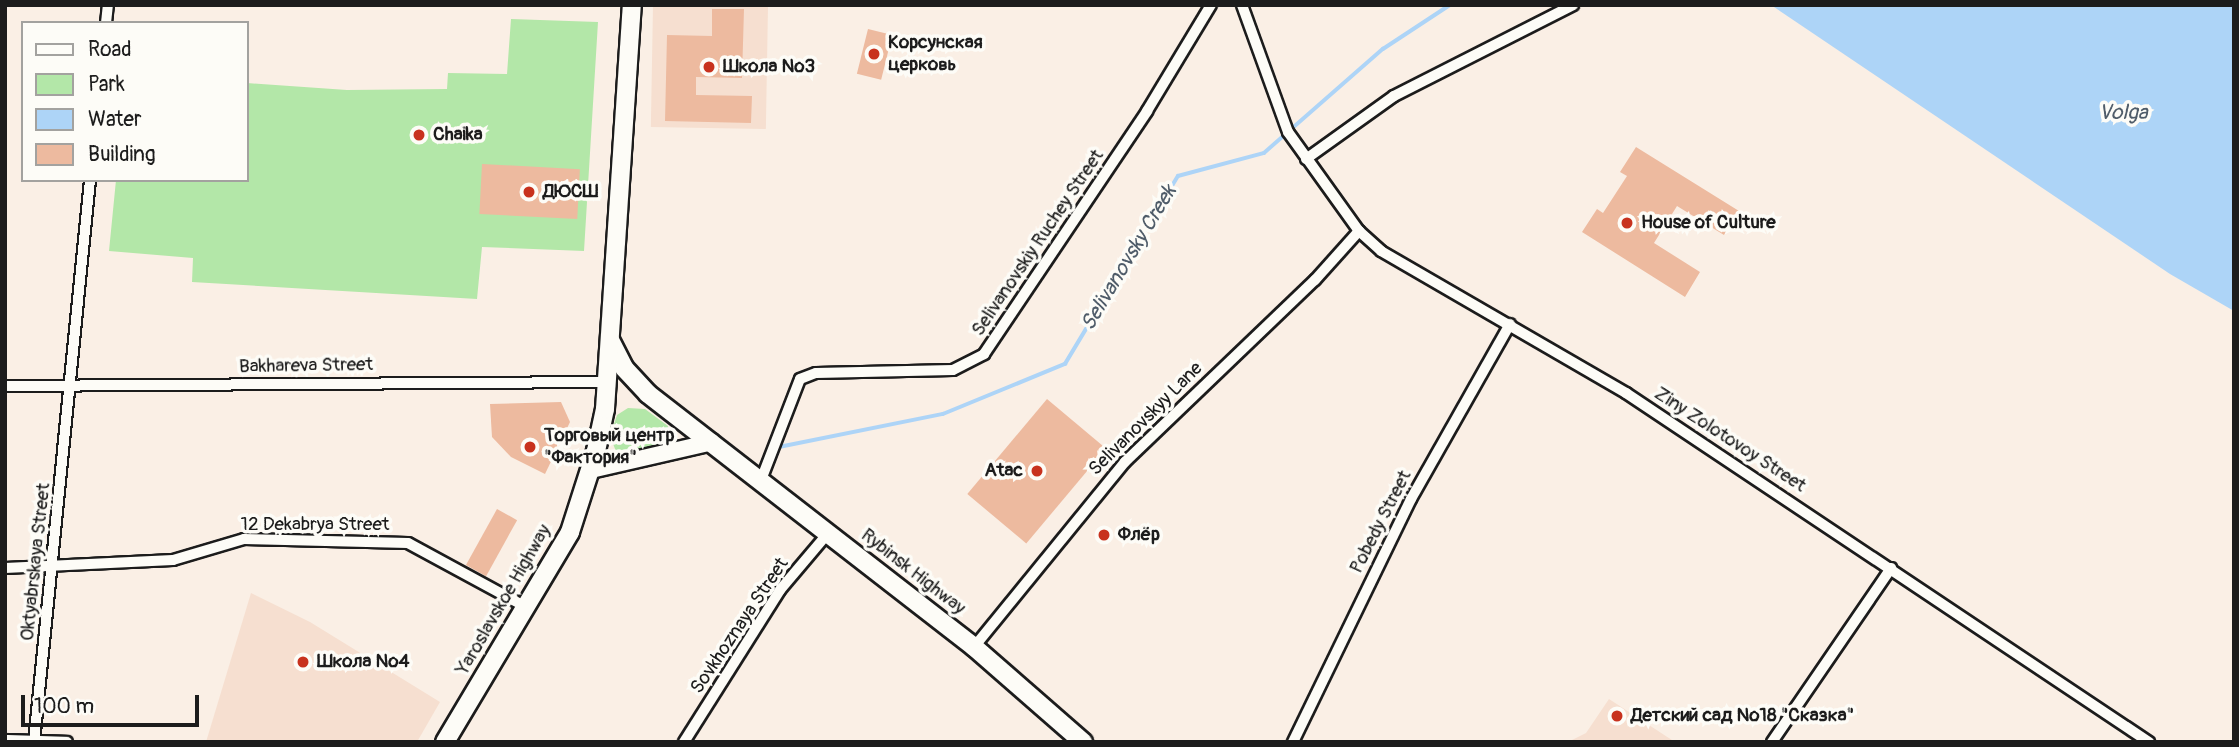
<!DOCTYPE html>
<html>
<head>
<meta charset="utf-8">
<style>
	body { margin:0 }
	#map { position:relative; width:2239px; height:747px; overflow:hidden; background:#faefe5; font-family:Pangolin,sans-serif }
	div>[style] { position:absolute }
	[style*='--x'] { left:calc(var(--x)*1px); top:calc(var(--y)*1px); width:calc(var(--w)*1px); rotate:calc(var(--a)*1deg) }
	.built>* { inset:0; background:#f6dfd0; transform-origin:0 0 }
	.green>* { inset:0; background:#b3e7a8 }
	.water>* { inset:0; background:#add4f7 }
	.stream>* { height:3.5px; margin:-1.75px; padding:0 1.75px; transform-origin:1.75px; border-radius:1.75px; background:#add4f7 }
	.building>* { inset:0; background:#edba9f; transform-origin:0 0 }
	.roads { filter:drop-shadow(2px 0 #1c1c1c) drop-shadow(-2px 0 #1c1c1c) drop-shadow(0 2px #1c1c1c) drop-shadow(0 -2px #1c1c1c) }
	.street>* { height:10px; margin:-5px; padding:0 5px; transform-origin:5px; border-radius:5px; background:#fdfcf7 }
	.secondary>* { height:16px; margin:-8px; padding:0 8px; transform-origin:8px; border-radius:8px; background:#fdfcf7 }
	.primary>* { height:18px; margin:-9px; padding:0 9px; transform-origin:9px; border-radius:9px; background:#fdfcf7 }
	.dots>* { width:19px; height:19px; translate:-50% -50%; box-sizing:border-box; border:4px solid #fdfcf7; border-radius:50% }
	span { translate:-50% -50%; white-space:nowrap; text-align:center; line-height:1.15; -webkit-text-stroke:7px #fdfcf7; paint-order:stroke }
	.poi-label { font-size:19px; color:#1c1c1c; font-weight:700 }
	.left { translate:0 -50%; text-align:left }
	.right { translate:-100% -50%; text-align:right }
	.street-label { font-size:19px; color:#1c1c1c }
	.water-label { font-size:21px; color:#4f5c69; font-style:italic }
	.frame { position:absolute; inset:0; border:7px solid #1c1c1c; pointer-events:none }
	.legend { position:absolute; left:21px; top:21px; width:228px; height:161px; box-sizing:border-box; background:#fdfcf7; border:2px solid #a3a29f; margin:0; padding:9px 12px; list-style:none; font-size:21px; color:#1c1c1c }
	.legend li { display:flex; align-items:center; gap:14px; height:35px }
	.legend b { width:35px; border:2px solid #a3a29f }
	.scale { position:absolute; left:21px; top:695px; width:178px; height:32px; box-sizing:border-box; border:4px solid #1c1c1c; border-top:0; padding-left:9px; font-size:21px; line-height:24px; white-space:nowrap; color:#1c1c1c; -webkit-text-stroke:5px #fdfcf7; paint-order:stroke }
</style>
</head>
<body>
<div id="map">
	<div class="built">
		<div style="left:653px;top:5px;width:115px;height:122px;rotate:1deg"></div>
		<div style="clip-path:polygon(251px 593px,310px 622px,440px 702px,417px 742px,206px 742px)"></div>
		<div style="clip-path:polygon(1609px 699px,1675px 742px,1568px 742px,1586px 733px)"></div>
	</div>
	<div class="green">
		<div style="clip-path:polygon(511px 19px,598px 22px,584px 251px,482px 247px,477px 299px,192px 282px,193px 258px,109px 251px,116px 180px,247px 180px,247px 83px,347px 90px,447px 89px,448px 73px,507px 74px)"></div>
		<div style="clip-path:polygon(628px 408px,645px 409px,668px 426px,667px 443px,617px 454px,610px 436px,617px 415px)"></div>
	</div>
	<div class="water">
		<div style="clip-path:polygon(1771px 5px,2234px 5px,2234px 311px,2170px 274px)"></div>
	</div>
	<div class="stream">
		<div style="--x:779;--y:447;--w:167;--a:-11.4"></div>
		<div style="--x:943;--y:414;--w:132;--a:-22.3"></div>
		<div style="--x:1065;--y:364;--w:219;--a:-59"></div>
		<div style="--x:1178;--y:176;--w:89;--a:-15"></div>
		<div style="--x:1264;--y:153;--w:158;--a:-41.2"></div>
		<div style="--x:1383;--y:49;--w:80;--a:-33.3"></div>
	</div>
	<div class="building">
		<div style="clip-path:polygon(712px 9px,744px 9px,742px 78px,696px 77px,696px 95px,752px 96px,751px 123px,665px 121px,667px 35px,712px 36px)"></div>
		<div style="left:868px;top:29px;width:25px;height:46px;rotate:14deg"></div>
		<div style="clip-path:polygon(1636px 147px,1739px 211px,1724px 235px,1677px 206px,1654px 243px,1700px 272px,1685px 297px,1582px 232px,1597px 209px,1603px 213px,1627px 176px,1620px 172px)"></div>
		<div style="left:482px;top:164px;width:98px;height:50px;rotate:3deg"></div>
		<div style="left:1047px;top:399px;width:77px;height:124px;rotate:40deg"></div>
		<div style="clip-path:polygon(561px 402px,570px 422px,545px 474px,511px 457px,492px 437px,490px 404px)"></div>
		<div style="left:497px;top:509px;width:23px;height:64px;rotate:29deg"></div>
	</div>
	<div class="roads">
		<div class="street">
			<div style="--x:1242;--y:5;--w:135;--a:70.1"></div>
			<div style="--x:1288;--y:132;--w:122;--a:54.4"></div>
			<div style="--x:1359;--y:231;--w:30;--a:42"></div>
			<div style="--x:1381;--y:251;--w:283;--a:30.1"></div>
			<div style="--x:1626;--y:393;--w:629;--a:33.72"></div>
			<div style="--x:106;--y:23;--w:18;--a:-84"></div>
			<div style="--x:1306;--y:159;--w:108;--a:-35.6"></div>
			<div style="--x:1394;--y:96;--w:201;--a:-26.9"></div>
			<div style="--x:5;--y:386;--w:602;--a:-0.38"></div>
			<div style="--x:761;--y:480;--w:108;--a:-68.9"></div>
			<div style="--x:800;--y:379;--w:17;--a:-21"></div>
			<div style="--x:816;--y:373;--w:137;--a:-1.3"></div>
			<div style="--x:953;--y:370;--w:35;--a:-27"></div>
			<div style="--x:984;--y:354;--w:293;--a:-56.1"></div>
			<div style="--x:1147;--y:111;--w:124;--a:-58.9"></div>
			<div style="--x:5;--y:568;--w:168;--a:-2.7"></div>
			<div style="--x:173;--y:560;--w:74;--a:-16.5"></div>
			<div style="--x:244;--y:539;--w:164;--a:1.4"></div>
			<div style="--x:408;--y:543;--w:134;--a:28.5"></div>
			<div style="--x:974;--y:647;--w:239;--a:-50.8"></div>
			<div style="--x:1125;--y:462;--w:263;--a:-43.8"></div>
			<div style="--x:1315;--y:280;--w:66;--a:-48.1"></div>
			<div style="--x:5;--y:740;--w:62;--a:1.8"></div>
			<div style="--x:34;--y:742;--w:565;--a:-84.31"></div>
			<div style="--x:684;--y:742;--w:180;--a:-57.7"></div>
			<div style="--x:780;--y:590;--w:76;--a:-49.8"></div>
			<div style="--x:1293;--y:742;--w:270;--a:-64.1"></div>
			<div style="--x:1411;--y:499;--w:201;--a:-60.5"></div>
			<div style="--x:1772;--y:742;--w:211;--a:-55.6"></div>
		</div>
		<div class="secondary">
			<div style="--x:591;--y:470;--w:124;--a:-13"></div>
		</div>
		<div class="primary">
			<div style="--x:610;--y:340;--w:31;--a:63"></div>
			<div style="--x:624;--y:368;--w:35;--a:47"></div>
			<div style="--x:648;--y:394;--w:413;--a:37.8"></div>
			<div style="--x:974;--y:647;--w:145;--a:41.1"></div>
			<div style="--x:445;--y:742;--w:244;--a:-59.2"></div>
			<div style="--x:570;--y:532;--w:85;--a:-72.2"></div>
			<div style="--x:596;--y:451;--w:43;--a:-77.9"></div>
			<div style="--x:605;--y:409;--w:405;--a:-86.2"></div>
		</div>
	</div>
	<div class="dots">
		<div style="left:874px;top:54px;background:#c8321e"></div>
		<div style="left:709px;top:67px;background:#c8321e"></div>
		<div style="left:419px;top:135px;background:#c8321e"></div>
		<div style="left:529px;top:192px;background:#c8321e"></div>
		<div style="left:1627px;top:223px;background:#c8321e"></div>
		<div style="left:530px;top:447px;background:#c8321e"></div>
		<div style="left:1037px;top:471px;background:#c8321e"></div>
		<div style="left:1104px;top:535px;background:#c8321e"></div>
		<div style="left:303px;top:662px;background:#c8321e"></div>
		<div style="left:1617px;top:716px;background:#c8321e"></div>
	</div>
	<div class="poi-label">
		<span class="left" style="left:888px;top:54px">Корсунская<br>церковь</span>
		<span class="left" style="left:723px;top:67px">Школа №3</span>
		<span class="left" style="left:433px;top:135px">Chaika</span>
		<span class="left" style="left:543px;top:192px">ДЮСШ</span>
		<span class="left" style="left:1641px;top:223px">House of Culture</span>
		<span class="left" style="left:544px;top:447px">Торговый центр<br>"Фактория"</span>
		<span class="right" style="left:1023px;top:471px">Atac</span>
		<span class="left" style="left:1118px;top:535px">Флёр</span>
		<span class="left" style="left:317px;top:662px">Школа №4</span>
		<span class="left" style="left:1631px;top:716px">Детский сад №18 "Сказка"</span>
	</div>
	<div class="street-label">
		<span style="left:1038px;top:243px;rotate:-56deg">Selivanovskiy Ruchey Street</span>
		<span style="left:306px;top:366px;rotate:-1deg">Bakhareva Street</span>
		<span style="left:1146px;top:419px;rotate:-45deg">Selivanovskyy Lane</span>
		<span style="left:1730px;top:440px;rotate:33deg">Ziny Zolotovoy Street</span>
		<span style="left:1381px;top:522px;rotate:-63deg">Pobedy Street</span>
		<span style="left:315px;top:525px">12 Dekabrya Street</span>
		<span style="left:36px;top:562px;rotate:-84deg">Oktyabrskaya Street</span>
		<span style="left:913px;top:572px;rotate:38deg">Rybinsk Highway</span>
		<span style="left:504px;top:600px;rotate:-60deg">Yaroslavskoe Highway</span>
		<span style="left:740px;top:626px;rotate:-56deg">Sovkhoznaya Street</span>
	</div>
	<div class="water-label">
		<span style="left:2123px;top:113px">Volga</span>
		<span style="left:1129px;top:258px;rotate:-59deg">Selivanovsky Creek</span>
	</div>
	<div class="frame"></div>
	<ul class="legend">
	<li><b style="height:9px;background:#fdfcf7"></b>Road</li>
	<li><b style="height:19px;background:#b3e7a8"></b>Park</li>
	<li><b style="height:19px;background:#add4f7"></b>Water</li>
	<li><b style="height:19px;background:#edba9f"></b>Building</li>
	</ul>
	<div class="scale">100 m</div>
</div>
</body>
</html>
